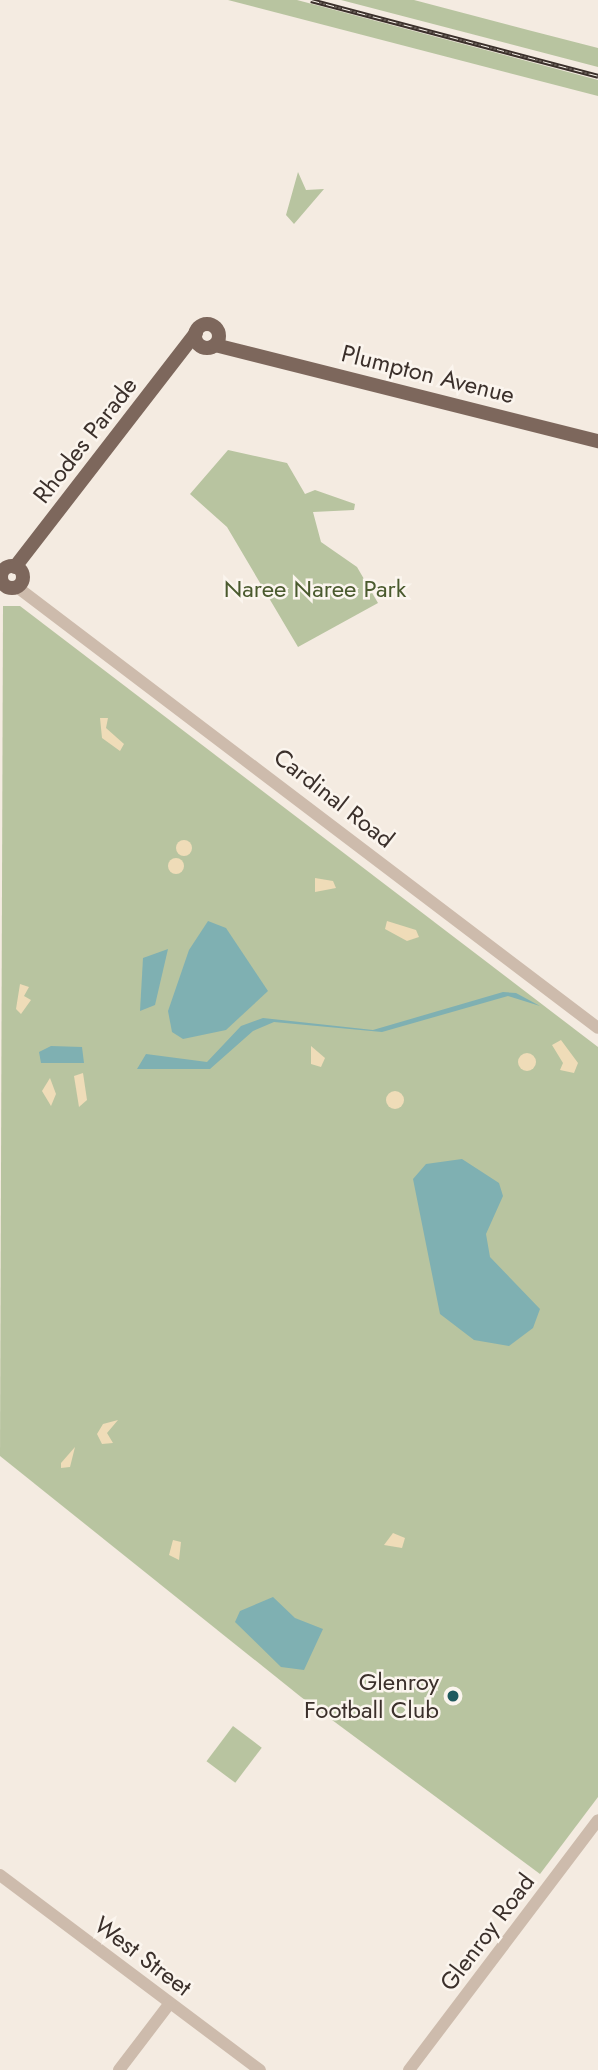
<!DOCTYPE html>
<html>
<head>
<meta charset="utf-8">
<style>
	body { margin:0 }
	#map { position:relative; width:598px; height:2070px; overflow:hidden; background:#f4ebe1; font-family:Jost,sans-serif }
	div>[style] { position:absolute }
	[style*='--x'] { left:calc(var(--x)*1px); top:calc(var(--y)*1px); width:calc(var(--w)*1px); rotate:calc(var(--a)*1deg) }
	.green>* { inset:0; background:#b8c4a0; transform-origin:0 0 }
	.sand>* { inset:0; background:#efdcb8 }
	.round { border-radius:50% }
	.water>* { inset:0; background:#7fb0b2 }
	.minor>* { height:12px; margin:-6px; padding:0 6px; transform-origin:6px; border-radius:6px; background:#cdbbac }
	.major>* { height:14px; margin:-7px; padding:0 7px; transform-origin:7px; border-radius:7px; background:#7d675c }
	.major>.ring { margin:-7px; padding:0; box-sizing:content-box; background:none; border:14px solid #7d675c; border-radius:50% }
	.rail>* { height:5px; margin-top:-2.5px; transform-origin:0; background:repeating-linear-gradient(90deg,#fbf5ee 0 8px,#3b302b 0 16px); box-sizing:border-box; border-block:2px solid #3b302b }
	.dots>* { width:19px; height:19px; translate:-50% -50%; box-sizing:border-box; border:4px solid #fbf5ee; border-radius:50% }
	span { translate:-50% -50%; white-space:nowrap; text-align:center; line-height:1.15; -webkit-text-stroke:5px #fbf5ee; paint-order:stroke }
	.street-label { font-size:24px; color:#3b302b }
	.park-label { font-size:24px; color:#4a5a2e }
	.poi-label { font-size:24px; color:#3b302b }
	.right { translate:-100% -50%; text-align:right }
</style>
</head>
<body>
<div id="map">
	<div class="green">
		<div style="clip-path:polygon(228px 0,297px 0,598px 80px,598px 96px)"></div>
		<div style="clip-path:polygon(341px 0,414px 0,528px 30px,598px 48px,598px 67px)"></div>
		<div style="clip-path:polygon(298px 172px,306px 190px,324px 189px,294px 224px,286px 215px)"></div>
		<div style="clip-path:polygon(228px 450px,287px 463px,305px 494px,315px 490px,355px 504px,354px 510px,313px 512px,321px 542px,357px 567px,378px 603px,298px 647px,227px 527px,190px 494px)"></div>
		<div style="clip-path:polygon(3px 606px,20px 606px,598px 1047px,598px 1797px,540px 1874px,301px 1697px,0 1456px)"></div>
		<div style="left:233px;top:1726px;width:36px;height:44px;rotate:37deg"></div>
	</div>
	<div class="sand">
		<div style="clip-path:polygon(100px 718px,108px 718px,106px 728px,124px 744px,120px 751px,102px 738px)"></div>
		<div class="round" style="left:176px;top:840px;width:16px;height:16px"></div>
		<div class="round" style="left:168px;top:858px;width:16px;height:16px"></div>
		<div style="clip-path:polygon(315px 878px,333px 881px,336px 888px,315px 892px)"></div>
		<div style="clip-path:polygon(387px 921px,416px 930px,419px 937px,407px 941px,385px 929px)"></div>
		<div style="clip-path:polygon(20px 984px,29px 987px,24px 996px,31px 1000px,21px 1014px,16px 1009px)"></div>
		<div style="clip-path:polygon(561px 1040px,578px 1063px,574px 1073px,560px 1070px,563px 1063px,552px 1045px)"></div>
		<div style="clip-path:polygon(311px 1046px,325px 1058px,321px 1067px,311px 1064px)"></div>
		<div class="round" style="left:518px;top:1053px;width:18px;height:18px"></div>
		<div style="clip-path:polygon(83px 1073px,87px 1100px,79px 1107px,74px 1076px)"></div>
		<div style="clip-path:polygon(50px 1078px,56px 1094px,51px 1106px,42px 1091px)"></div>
		<div class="round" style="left:386px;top:1091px;width:18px;height:18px"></div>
		<div style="clip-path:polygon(118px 1420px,107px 1433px,113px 1443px,102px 1444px,97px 1434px,103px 1424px)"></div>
		<div style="clip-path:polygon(75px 1447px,70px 1467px,61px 1468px,61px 1463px)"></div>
		<div style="clip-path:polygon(393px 1533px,405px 1538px,402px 1548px,384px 1545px)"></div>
		<div style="clip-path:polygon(173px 1540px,181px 1542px,179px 1560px,169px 1555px)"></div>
	</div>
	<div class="water">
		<div style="clip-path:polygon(208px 921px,226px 928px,268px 991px,226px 1030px,183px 1039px,172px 1032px,168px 1011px,189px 950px)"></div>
		<div style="clip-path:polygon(168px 949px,155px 1005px,140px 1011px,143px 958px)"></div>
		<div style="clip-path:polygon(503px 992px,516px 993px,540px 1006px,508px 996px,382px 1032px,274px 1022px,253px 1031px,210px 1069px,137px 1069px,146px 1054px,207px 1062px,241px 1026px,263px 1018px,373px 1030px)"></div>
		<div style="clip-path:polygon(51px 1046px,82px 1047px,84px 1063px,41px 1063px,39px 1052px)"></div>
		<div style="clip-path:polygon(462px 1159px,499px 1183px,503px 1196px,486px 1234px,490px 1257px,540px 1309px,533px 1328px,509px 1346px,474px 1340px,440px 1314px,413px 1179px,426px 1164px)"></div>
		<div style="clip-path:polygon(273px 1597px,295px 1618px,323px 1629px,304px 1670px,281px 1667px,235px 1622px,240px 1611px)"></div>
	</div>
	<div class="minor">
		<div style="--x:17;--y:587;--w:729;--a:37.2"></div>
		<div style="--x:0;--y:1875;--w:325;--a:36.9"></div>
		<div style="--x:119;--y:2070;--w:84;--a:-52.7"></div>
		<div style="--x:409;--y:2070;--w:313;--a:-52.9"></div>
	</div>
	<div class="major">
		<div class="ring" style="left:195px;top:324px;width:10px;height:10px"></div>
		<div style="--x:215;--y:345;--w:395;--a:14.1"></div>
		<div class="ring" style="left:1px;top:566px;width:8px;height:8px"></div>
		<div style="--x:15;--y:567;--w:296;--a:-52.3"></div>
	</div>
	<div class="rail">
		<div style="--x:311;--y:0;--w:297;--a:14.8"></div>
	</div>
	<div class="dots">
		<div style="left:453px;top:1696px;background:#1f5a5e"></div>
	</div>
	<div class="street-label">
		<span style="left:428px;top:374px;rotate:14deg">Plumpton Avenue</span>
		<span style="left:85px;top:440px;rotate:-52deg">Rhodes Parade</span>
		<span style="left:334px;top:798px;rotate:38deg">Cardinal Road</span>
		<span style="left:487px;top:1932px;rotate:-53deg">Glenroy Road</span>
		<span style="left:143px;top:1956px;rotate:37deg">West Street</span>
	</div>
	<div class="park-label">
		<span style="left:315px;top:589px">Naree Naree Park</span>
	</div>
	<div class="poi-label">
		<span class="right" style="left:439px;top:1696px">Glenroy<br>Football Club</span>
	</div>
</div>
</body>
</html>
